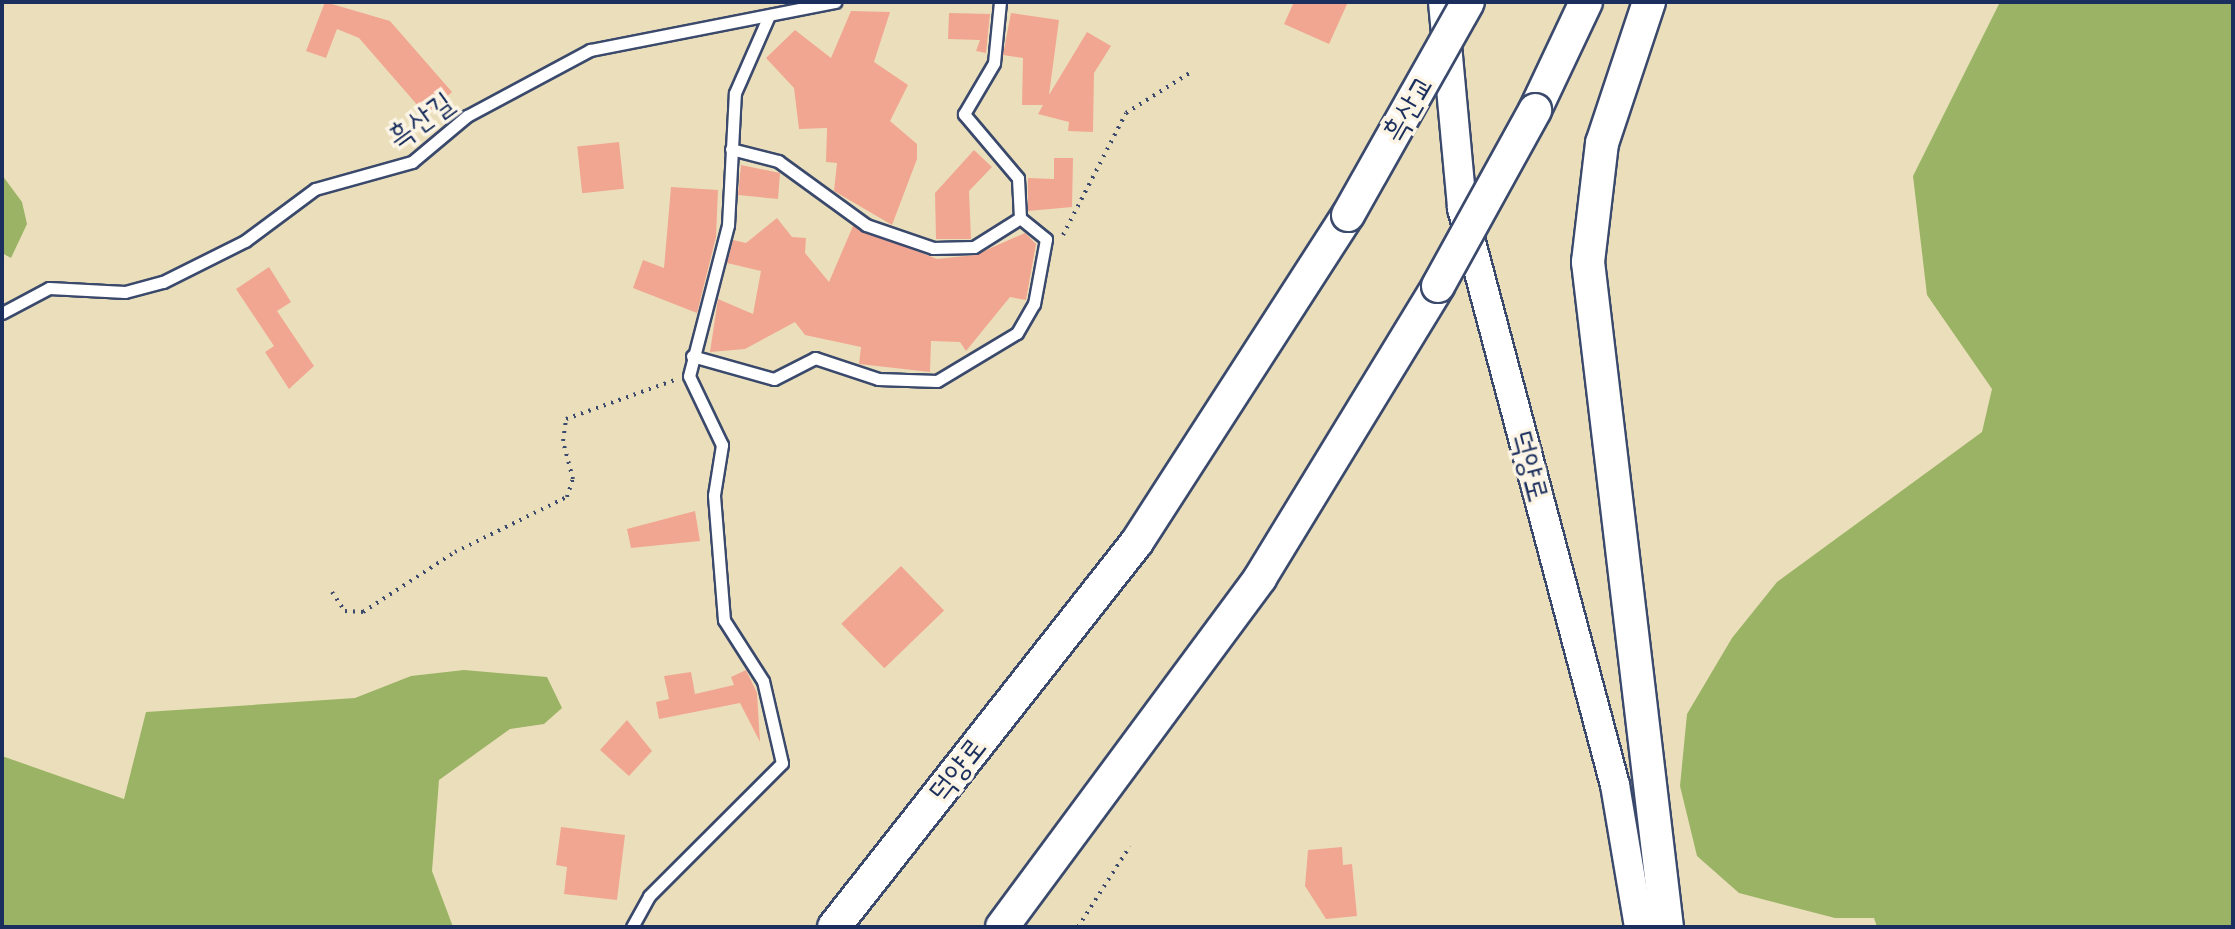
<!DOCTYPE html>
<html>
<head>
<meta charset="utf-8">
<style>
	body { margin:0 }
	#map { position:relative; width:2235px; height:929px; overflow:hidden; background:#ebdfbb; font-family:"Architects Daughter","Poor Story",sans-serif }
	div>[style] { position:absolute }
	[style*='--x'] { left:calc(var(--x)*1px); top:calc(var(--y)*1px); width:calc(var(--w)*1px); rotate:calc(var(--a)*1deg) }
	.forest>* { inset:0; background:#9bb365 }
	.building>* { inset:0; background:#f1a691; transform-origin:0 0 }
	.path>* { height:4px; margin-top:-2px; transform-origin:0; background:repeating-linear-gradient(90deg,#3a496c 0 2px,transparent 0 8px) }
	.roads { filter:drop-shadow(2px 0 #3a496c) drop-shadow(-2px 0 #3a496c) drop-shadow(0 2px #3a496c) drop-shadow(0 -2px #3a496c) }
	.service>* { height:11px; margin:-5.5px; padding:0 5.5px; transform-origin:5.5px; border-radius:5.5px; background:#fff }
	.tertiary>* { height:28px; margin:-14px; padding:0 14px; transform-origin:14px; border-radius:14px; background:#fff }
	.secondary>* { height:32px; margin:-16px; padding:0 16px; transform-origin:16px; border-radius:16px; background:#fff }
	.bridges { filter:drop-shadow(2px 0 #3a496c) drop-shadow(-2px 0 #3a496c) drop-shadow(0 2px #3a496c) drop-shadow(0 -2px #3a496c) }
	.secondary-bridge>* { height:32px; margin:-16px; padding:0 16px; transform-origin:16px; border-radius:16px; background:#fff }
	span { translate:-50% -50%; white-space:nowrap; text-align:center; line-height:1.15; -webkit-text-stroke:7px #fcf5e5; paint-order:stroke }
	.street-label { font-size:30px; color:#1b2f5e }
	.frame { position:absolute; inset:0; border:4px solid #1b2f5e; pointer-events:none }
</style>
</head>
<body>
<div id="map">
	<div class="forest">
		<div style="clip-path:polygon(2000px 2px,2233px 2px,2233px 927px,1877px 927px,1874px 918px,1835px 918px,1739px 893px,1697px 856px,1680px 786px,1687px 714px,1732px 638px,1777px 582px,1982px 432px,1992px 389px,1927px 295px,1913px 176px)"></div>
		<div style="clip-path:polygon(2px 175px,22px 202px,27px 224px,11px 258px,2px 253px)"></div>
		<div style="clip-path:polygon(464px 670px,547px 677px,562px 708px,544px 724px,510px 729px,439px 780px,432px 871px,453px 927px,2px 927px,2px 756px,124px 799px,146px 712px,355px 698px,411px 676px)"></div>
	</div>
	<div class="building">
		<div style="clip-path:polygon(325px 2px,390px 21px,452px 92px,426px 115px,359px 38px,337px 29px,326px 58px,306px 51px)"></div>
		<div style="clip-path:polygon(1294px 2px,1348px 2px,1329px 44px,1284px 24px)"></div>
		<div style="clip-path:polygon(851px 11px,890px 12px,874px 62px,908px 85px,890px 121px,917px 144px,917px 159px,892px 225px,834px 191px,837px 163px,826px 162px,827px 128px,799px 129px,794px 88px,766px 58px,795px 30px,831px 58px)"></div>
		<div style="clip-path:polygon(949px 13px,990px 14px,986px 53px,976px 51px,980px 40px,948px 39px)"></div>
		<div style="clip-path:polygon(1011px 13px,1059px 20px,1049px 95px,1087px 32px,1111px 46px,1094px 73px,1093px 132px,1068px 131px,1069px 122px,1038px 114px,1043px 105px,1022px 105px,1023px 58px,1003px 55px)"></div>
		<div style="left:619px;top:142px;width:47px;height:42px;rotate:84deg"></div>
		<div style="clip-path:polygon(974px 150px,992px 167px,969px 191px,971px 239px,936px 239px,935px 193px)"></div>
		<div style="clip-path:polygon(1054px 158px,1073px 158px,1072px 207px,1028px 211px,1028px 178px,1054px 179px)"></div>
		<div style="clip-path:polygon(741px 165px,780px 173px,778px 199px,738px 195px)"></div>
		<div style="clip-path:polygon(671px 187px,718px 190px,716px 237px,697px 313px,633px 288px,643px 260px,664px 268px)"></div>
		<div style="clip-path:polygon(777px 218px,792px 237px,806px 238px,805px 253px,829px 282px,853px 226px,937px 259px,975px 255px,1025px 233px,1036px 244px,1026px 300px,1010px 297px,966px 351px,960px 342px,931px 341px,930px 372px,859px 364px,861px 347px,805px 335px,795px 322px,745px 349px,710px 352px,718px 299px,753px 314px,761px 271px,727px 263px,733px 240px,746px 243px)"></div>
		<div style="clip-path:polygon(269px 267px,291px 302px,277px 311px,314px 366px,289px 389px,265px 352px,274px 346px,236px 289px)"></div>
		<div style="clip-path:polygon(695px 511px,700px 541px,631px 548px,627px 529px)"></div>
		<div style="left:901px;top:566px;width:62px;height:83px;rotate:46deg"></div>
		<div style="clip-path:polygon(746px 670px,757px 693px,760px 742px,740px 703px,659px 719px,656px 702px,669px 699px,664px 676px,691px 672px,695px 694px,734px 685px,731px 677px)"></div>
		<div style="clip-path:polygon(627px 720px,652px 751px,629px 776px,600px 750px)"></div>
		<div style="clip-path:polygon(561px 827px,625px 835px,617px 900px,564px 894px,567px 867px,556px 865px)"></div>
		<div style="clip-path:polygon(1342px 847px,1343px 865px,1352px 864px,1357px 916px,1326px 919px,1305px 886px,1308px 850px)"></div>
	</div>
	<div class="path">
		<div style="--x:1063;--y:235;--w:137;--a:-62.7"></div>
		<div style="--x:1126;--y:113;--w:77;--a:-32.2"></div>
		<div style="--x:332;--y:592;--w:23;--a:56"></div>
		<div style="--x:345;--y:611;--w:18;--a:3"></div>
		<div style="--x:363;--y:612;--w:110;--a:-33.1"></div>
		<div style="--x:455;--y:552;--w:125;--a:-26.2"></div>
		<div style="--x:567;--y:497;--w:19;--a:-72"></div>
		<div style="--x:573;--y:479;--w:39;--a:-105"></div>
		<div style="--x:563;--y:441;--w:22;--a:-82"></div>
		<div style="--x:566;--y:419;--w:116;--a:-19.7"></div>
		<div style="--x:1078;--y:927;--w:96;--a:-57.3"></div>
	</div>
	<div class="roads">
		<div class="service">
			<div style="--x:731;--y:149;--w:49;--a:14.3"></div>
			<div style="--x:778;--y:161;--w:109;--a:36"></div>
			<div style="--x:866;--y:225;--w:71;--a:18.9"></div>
			<div style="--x:933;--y:248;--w:41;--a:-1.4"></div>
			<div style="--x:974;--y:247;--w:54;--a:-32.2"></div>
			<div style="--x:2;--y:313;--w:53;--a:-28"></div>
			<div style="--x:49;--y:288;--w:76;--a:3"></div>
			<div style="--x:125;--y:292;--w:39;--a:-15"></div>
			<div style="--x:163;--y:282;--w:92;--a:-26.6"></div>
			<div style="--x:245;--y:241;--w:87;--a:-36.6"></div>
			<div style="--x:315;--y:189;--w:101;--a:-15.6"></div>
			<div style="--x:412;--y:162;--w:72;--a:-39.9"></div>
			<div style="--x:467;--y:116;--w:140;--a:-28.2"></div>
			<div style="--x:590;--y:50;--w:250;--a:-11.1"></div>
			<div style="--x:692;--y:356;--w:85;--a:15.7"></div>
			<div style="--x:774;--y:379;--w:46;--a:-27.1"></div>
			<div style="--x:815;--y:358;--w:66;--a:18.4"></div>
			<div style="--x:878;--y:379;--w:59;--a:1.9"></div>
			<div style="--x:937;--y:381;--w:93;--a:-31"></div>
			<div style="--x:1017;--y:333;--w:34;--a:-60"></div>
			<div style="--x:1034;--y:304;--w:66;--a:-79.5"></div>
			<div style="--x:1046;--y:239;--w:33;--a:-141"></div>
			<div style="--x:1020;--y:218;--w:40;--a:-92.9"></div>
			<div style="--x:1018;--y:178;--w:84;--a:-130.2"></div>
			<div style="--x:964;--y:114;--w:59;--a:-59.5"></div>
			<div style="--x:994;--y:63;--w:61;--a:-84.4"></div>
			<div style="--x:632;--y:927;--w:35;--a:-61"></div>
			<div style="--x:649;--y:896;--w:188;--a:-45"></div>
			<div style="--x:782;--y:763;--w:84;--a:-103"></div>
			<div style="--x:763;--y:681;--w:72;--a:-122.6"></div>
			<div style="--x:724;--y:620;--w:125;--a:-94.6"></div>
			<div style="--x:714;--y:495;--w:51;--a:-80.9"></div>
			<div style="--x:722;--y:445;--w:76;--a:-115.6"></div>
			<div style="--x:689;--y:376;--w:156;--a:-75.5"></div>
			<div style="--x:728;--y:225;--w:132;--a:-87"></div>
			<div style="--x:735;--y:93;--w:82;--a:-66.3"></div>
		</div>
		<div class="tertiary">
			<div style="--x:1443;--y:2;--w:207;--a:84.7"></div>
			<div style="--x:1462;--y:208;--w:597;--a:75.15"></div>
			<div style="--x:1615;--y:785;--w:144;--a:80.4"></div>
		</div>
		<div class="secondary">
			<div style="--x:1649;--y:2;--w:149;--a:108.4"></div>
			<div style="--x:1602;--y:143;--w:120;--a:96.7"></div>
			<div style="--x:1588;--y:262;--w:670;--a:83.23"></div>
			<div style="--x:1535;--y:110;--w:119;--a:-64.7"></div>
			<div style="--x:834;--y:927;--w:490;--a:-51.8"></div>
			<div style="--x:1137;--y:542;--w:389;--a:-57.2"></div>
			<div style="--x:1002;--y:927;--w:434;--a:-53.5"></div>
			<div style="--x:1260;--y:578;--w:342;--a:-58.6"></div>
		</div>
	</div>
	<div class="bridges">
		<div class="secondary-bridge">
			<div style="--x:1348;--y:215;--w:244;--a:-60.6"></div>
			<div style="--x:1438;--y:286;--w:201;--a:-61.1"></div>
		</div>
	</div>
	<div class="street-label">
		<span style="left:1409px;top:109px;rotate:-60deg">흑산교</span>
		<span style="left:421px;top:121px;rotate:-36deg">흑산길</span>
		<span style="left:1529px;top:466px;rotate:75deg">덕양로</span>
		<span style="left:958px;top:770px;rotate:-52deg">덕양로</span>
	</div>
	<div class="frame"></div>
</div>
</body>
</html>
